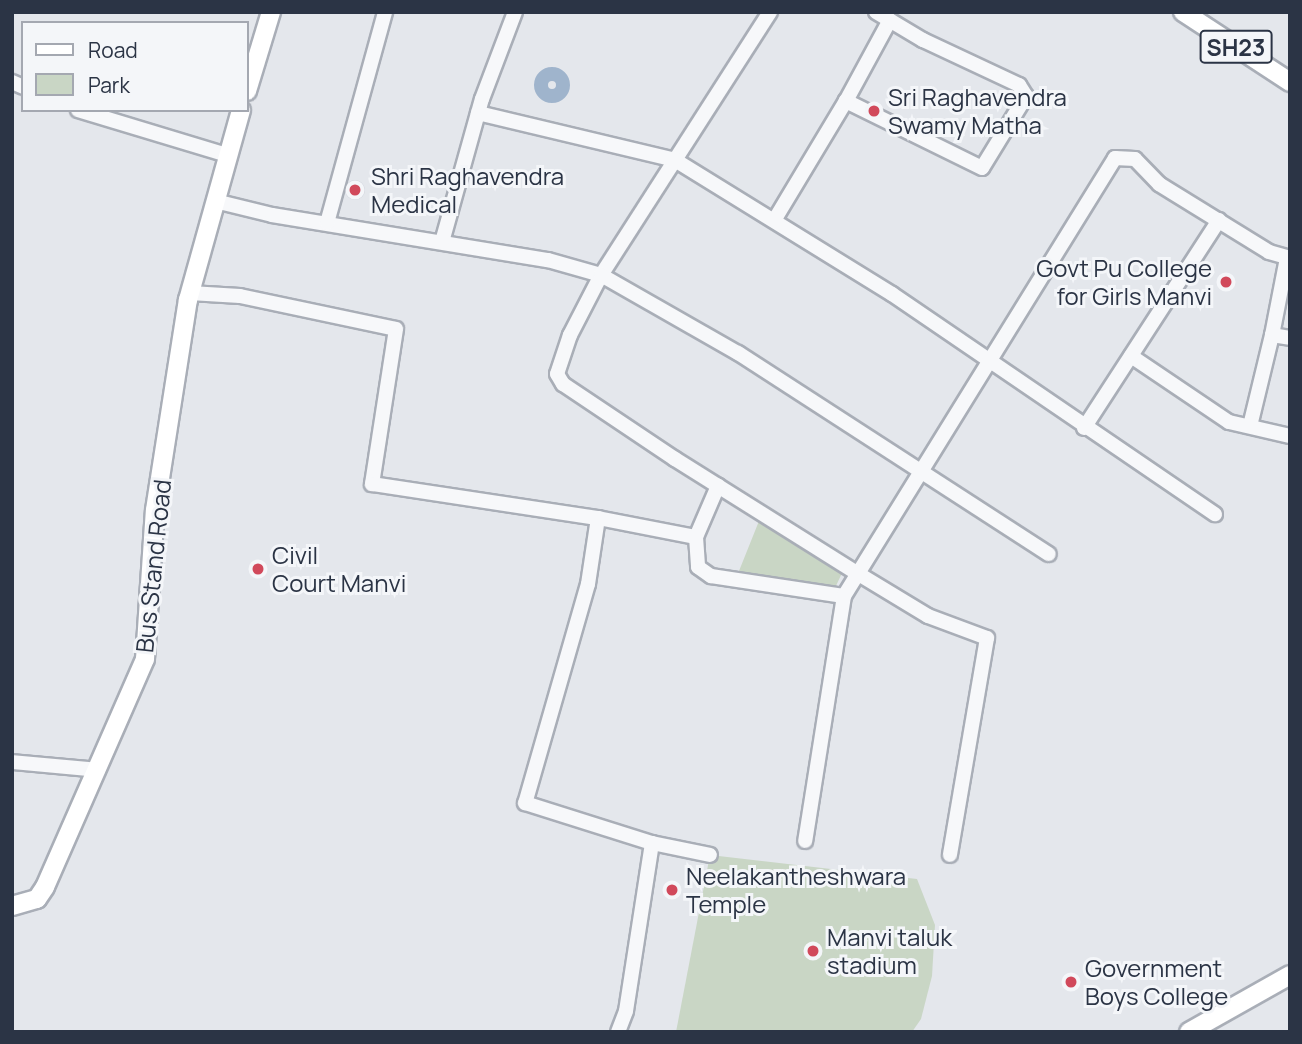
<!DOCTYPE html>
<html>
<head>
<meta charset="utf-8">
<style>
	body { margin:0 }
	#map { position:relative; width:1302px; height:1044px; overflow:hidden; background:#e4e7ec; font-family:Manrope,sans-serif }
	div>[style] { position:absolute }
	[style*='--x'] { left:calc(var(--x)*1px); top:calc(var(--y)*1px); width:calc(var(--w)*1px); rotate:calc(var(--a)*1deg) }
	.built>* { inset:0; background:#d2d6de }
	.round { border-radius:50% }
	.green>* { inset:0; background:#c9d6c5 }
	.canal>* { height:14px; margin:-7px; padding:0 7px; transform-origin:7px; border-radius:7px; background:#9fb4cc }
	.canal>.ring { margin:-7px; padding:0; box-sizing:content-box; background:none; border:14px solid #9fb4cc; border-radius:50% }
	.roads { filter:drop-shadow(2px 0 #a9aeb7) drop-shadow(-2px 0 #a9aeb7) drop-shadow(0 2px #a9aeb7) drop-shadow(0 -2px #a9aeb7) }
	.minor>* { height:14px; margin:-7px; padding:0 7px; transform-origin:7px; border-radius:7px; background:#f7f8fa }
	.major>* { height:18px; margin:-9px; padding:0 9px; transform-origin:9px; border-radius:9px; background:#fff }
	.dots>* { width:19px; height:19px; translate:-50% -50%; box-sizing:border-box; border:4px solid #f4f6f9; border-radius:50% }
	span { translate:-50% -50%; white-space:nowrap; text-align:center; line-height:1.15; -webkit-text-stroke:6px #f4f6f9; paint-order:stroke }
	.shield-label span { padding:2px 5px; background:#f4f6f9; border:2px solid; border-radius:5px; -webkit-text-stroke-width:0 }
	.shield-label { font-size:23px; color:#2b3445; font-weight:700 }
	.poi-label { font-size:24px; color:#2b3445 }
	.left { translate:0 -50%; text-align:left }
	.right { translate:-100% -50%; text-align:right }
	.street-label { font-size:24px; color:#2b3445 }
	.frame { position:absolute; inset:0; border:14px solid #2b3445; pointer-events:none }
	.legend { position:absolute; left:21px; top:21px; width:228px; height:91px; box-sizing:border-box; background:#f4f6f9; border:2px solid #a4a8b1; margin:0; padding:9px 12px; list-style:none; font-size:21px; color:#2b3445 }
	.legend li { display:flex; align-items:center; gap:14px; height:35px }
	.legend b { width:35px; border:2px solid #a4a8b1 }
</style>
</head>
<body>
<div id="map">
	<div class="built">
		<div class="round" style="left:345px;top:180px;width:20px;height:20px"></div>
	</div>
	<div class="green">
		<div style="clip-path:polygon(759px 521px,842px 573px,835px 588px,739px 571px)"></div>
		<div style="clip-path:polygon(710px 855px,917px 879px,935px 925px,932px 976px,921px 1019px,912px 1032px,676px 1032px)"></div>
	</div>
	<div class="canal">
		<div class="ring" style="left:541px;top:74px;width:8px;height:8px"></div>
	</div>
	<div class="roads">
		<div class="minor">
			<div style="--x:770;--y:12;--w:313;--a:122.7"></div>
			<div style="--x:601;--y:275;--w:68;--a:117.3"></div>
			<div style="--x:570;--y:335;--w:41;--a:108.4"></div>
			<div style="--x:557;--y:374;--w:12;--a:59"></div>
			<div style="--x:563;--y:384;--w:135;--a:33.8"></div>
			<div style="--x:675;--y:459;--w:215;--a:32.1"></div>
			<div style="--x:857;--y:573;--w:83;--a:31.2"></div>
			<div style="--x:928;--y:616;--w:63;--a:20.4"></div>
			<div style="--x:987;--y:638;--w:220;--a:99.7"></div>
			<div style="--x:876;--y:12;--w:55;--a:30.8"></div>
			<div style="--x:923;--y:40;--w:106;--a:25.1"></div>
			<div style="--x:1019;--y:85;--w:13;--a:58"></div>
			<div style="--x:1026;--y:96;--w:84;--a:121.4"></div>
			<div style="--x:982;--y:168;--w:152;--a:-153.8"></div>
			<div style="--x:846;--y:101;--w:92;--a:-61.5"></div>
			<div style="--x:12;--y:82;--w:12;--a:24"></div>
			<div style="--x:78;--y:110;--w:156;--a:16.8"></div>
			<div style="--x:478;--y:113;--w:203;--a:13.4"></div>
			<div style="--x:675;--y:160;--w:255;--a:31.7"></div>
			<div style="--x:892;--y:294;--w:391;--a:34.3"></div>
			<div style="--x:215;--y:201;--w:59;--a:13.8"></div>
			<div style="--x:272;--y:215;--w:280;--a:9.3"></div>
			<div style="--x:548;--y:260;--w:55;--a:15.8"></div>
			<div style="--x:601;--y:275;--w:158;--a:29.7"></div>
			<div style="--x:738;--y:353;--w:370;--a:32.9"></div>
			<div style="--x:775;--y:219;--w:138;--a:-59"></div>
			<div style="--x:327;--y:223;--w:219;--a:-74.6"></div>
			<div style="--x:442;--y:242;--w:148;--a:-74.4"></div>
			<div style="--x:482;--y:99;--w:93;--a:-69.2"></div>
			<div style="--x:1287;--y:258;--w:78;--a:101"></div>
			<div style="--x:1272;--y:335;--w:18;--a:9"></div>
			<div style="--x:190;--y:293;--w:50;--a:3.4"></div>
			<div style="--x:240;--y:296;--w:159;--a:11.9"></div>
			<div style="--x:396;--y:329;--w:157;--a:98.8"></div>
			<div style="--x:372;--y:484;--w:229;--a:8.6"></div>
			<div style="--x:598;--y:518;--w:67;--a:98.6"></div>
			<div style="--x:588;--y:584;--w:228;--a:106"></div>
			<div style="--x:525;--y:803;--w:133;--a:17.5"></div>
			<div style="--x:1131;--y:356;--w:118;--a:34"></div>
			<div style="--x:1229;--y:422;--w:63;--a:12.9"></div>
			<div style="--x:1250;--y:426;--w:94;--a:-76.4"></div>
			<div style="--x:1084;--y:428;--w:248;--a:-57"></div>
			<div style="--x:598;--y:518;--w:100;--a:11"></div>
			<div style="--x:696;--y:537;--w:30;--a:86"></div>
			<div style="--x:698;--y:567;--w:16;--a:35"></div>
			<div style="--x:711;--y:576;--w:134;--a:8.6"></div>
			<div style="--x:844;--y:596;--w:248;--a:99"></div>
			<div style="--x:696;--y:537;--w:56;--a:-66.7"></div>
			<div style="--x:844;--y:596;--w:515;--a:-58.25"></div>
			<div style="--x:1115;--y:158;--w:20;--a:3"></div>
			<div style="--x:1135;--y:159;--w:35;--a:46"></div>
			<div style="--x:1159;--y:184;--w:129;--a:31.7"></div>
			<div style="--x:1269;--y:252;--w:22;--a:16"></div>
			<div style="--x:12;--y:762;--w:86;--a:5.3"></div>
			<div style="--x:618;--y:1032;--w:22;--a:-69"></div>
			<div style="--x:626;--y:1011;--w:170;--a:-81.2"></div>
			<div style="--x:652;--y:843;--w:59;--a:11.7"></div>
		</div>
		<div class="major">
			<div style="--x:1183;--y:12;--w:128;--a:33.2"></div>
			<div style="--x:247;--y:91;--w:83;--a:-73.1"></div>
			<div style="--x:12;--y:906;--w:26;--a:-16"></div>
			<div style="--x:37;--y:899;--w:14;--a:-56"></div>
			<div style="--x:45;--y:887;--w:249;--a:-66.3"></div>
			<div style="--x:145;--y:659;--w:149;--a:-86.2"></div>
			<div style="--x:155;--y:510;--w:213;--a:-81.1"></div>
			<div style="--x:188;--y:300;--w:197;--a:-74.4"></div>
			<div style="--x:1189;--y:1032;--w:116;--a:-29.4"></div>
		</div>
	</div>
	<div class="dots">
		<div style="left:874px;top:111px;background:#d1495b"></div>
		<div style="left:355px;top:190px;background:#d1495b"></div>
		<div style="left:1226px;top:282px;background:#d1495b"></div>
		<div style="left:258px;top:569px;background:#d1495b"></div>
		<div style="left:672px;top:890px;background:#d1495b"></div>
		<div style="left:813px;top:951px;background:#d1495b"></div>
		<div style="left:1071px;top:982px;background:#d1495b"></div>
	</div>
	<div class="shield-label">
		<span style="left:1236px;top:47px">SH23</span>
	</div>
	<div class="poi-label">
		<span class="left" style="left:888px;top:111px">Sri Raghavendra<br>Swamy Matha</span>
		<span class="left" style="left:371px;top:190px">Shri Raghavendra<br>Medical</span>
		<span class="right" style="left:1212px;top:282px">Govt Pu College<br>for Girls Manvi</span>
		<span class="left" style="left:272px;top:569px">Civil<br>Court Manvi</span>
		<span class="left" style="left:686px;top:890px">Neelakantheshwara<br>Temple</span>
		<span class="left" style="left:827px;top:951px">Manvi taluk<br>stadium</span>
		<span class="left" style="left:1085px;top:982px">Government<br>Boys College</span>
	</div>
	<div class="street-label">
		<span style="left:153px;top:566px;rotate:-84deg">Bus Stand Road</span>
	</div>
	<div class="frame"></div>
	<ul class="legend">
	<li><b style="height:9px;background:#fff"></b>Road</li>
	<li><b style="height:19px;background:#c9d6c5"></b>Park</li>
	</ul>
</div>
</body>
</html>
